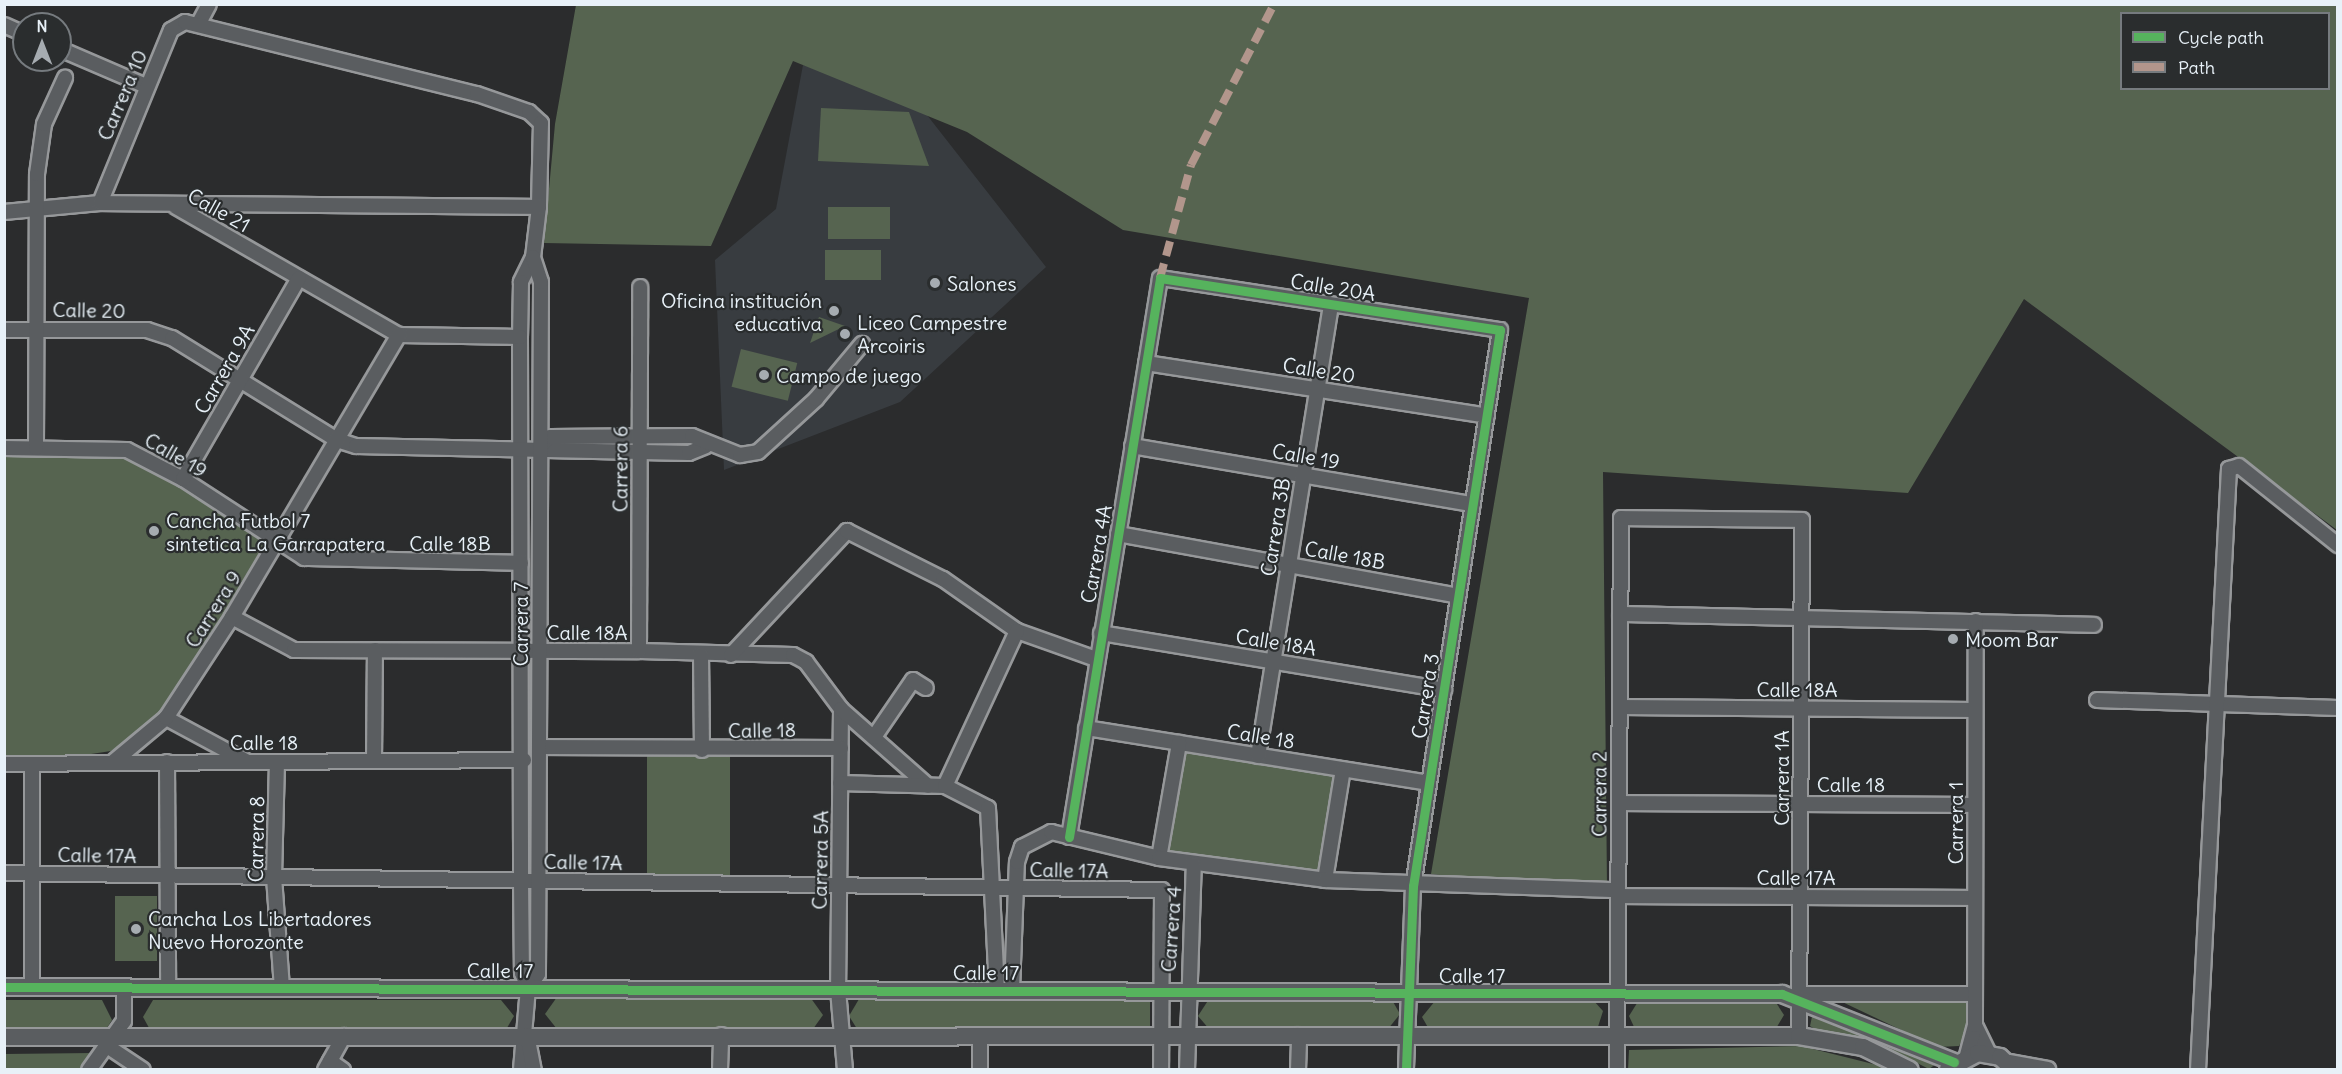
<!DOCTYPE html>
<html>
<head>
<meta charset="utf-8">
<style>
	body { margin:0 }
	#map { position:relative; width:2342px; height:1074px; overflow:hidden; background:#2b2c2d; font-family:Delius,sans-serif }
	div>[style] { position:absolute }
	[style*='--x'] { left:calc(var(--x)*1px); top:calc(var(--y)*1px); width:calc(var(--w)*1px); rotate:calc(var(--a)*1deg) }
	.built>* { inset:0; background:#383c40 }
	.green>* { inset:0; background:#566450; transform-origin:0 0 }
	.roads { filter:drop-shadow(2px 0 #96989a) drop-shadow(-2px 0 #96989a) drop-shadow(0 2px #96989a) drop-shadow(0 -2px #96989a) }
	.minor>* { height:14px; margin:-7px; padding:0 7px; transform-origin:7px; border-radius:7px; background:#5a5d60 }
	.tertiary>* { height:16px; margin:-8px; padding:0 8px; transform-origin:8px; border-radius:8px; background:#5a5d60 }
	.quiet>* { height:8px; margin-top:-4px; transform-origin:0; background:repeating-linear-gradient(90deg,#b2968c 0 15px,transparent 0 23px) }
	.cycleway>* { height:9px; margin:-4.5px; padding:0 4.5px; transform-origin:4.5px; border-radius:4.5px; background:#56b35d }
	.dots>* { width:16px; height:16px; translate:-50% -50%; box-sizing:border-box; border:3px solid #2a2d2e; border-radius:50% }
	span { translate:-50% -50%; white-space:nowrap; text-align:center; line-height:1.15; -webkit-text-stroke:4.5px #2a2d2e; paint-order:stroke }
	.street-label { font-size:20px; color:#e8f1f8 }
	.poi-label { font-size:20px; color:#e8f1f8 }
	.left { translate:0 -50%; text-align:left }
	.right { translate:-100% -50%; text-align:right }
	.frame { position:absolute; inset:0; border:6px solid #e8f1f8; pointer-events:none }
	.legend { position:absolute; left:2120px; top:12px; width:210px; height:78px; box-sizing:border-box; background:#2a2d2e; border:2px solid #767b7f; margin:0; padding:8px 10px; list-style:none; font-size:18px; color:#e8f1f8 }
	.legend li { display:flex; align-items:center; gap:12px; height:30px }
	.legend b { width:30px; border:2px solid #767b7f }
	.north { position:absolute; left:12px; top:12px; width:60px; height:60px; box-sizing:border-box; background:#2a2d2e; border:2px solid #767b7f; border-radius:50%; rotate:0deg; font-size:16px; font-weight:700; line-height:24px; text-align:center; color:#e8f1f8 }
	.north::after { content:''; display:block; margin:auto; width:21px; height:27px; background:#a6acb1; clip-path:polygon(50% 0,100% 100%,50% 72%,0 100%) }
</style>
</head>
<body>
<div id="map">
	<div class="built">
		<div style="clip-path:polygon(803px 65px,916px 101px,1046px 267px,900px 402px,724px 470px,715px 260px,776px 209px)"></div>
	</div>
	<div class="green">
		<div style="clip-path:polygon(evenodd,576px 5px,2337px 5px,2337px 530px,2024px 299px,1908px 493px,1603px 472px,1607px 886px,1532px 885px,1431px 874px,1529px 298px,1123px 230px,967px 132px,793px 61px,711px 246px,544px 243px,555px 124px,576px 5px,2122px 14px,2328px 14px,2328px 88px,2122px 88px,2122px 14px)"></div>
		<div style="clip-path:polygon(821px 108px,909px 112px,929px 166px,818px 161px)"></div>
		<div style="left:890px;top:207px;width:32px;height:62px;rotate:90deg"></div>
		<div style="left:825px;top:250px;width:56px;height:30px"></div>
		<div style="clip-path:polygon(819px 317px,845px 326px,810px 343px)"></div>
		<div style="left:741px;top:349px;width:58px;height:39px;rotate:14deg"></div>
		<div style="clip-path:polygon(5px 454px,126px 455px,268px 541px,157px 721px,111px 751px,45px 761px,5px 759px)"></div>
		<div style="left:1181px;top:747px;width:161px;height:105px;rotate:9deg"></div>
		<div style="left:730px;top:756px;width:121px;height:83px;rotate:90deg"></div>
		<div style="left:157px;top:896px;width:65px;height:42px;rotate:90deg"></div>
		<div style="clip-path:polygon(557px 997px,810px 997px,823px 1015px,813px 1029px,557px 1029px,545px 1014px)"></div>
		<div style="clip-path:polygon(1150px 997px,1150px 1030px,859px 1032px,849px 1016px,859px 999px)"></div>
		<div style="clip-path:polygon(1209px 999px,1392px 1000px,1400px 1014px,1388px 1029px,1210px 1030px,1198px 1016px)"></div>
		<div style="clip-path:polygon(1836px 999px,1966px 999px,1967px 1032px,1959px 1046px,1937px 1047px)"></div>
		<div style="clip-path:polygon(4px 1000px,102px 1000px,112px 1020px,103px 1034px,5px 1034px)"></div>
		<div style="clip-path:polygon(153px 1000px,501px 1000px,514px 1016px,504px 1033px,153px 1035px,143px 1017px)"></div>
		<div style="clip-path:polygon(1593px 1000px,1603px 1011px,1597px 1030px,1430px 1031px,1422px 1017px,1435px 1001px)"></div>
		<div style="clip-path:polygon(1639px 1000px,1775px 1001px,1784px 1015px,1775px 1030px,1635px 1029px,1629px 1016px)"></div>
		<div style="clip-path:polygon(1813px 1012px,1940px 1061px,1929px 1069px,1883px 1046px,1818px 1031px,1810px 1026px)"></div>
		<div style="clip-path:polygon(1801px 1046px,1897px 1070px,1628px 1070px,1629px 1050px)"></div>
		<div style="clip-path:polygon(93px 1053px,82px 1070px,5px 1069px,4px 1054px)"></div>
	</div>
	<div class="roads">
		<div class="minor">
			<div style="--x:199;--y:23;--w:21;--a:-62"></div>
			<div style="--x:4;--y:25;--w:22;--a:24"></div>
			<div style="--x:60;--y:49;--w:94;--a:23.3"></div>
			<div style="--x:100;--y:203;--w:187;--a:-67.7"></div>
			<div style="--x:171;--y:30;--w:16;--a:-30"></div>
			<div style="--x:185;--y:22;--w:301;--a:13.9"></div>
			<div style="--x:477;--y:94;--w:55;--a:19.1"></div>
			<div style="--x:529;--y:112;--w:16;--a:43"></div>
			<div style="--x:541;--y:123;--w:84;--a:91.4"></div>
			<div style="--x:539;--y:207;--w:50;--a:96.8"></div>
			<div style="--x:533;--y:257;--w:28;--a:116"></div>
			<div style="--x:521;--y:282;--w:55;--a:91"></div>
			<div style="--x:520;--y:337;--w:544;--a:89.89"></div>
			<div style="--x:521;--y:881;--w:92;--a:89.4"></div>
			<div style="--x:522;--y:973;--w:16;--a:68"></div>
			<div style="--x:528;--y:988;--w:82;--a:94.9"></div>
			<div style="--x:176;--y:207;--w:257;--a:29.9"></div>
			<div style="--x:399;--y:335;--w:121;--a:0.9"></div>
			<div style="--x:4;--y:212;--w:96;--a:-5.4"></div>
			<div style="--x:100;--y:203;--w:439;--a:0.5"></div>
			<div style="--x:4;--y:330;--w:143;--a:0"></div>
			<div style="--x:147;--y:330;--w:26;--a:18"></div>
			<div style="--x:172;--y:338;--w:194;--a:31.7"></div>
			<div style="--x:337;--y:440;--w:20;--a:18"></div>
			<div style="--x:356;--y:446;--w:333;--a:1.2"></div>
			<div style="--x:689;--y:453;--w:18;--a:-22"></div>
			<div style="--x:1146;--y:363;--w:345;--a:8.8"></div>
			<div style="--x:540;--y:446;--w:13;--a:-42"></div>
			<div style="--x:550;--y:437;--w:142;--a:-0.4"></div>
			<div style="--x:692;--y:436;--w:52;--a:21.6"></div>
			<div style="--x:740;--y:455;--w:18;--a:-9"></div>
			<div style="--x:758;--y:452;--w:79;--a:-42.4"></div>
			<div style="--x:816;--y:399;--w:72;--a:-50.1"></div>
			<div style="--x:1132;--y:446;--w:346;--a:9.7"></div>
			<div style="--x:4;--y:448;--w:123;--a:0.9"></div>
			<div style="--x:127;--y:450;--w:63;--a:27.4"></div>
			<div style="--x:183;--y:479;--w:145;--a:33.1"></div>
			<div style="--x:304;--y:558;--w:217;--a:1.3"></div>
			<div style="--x:36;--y:448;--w:274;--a:-89.8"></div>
			<div style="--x:37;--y:174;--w:50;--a:-82"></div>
			<div style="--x:44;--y:124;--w:51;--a:-65.5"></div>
			<div style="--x:183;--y:479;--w:232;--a:-60"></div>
			<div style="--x:1118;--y:534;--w:346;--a:10.3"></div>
			<div style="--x:1620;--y:614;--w:474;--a:1.3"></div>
			<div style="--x:232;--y:617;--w:70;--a:28"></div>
			<div style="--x:294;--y:650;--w:345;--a:0.2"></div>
			<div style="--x:639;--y:651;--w:154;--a:1.5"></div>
			<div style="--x:793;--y:655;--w:15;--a:28"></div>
			<div style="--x:806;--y:662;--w:59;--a:53.3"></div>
			<div style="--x:841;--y:709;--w:281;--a:90.6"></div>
			<div style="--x:838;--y:990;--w:80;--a:85"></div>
			<div style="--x:1101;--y:633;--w:348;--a:9.4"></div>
			<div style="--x:639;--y:651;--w:364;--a:-89.8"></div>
			<div style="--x:701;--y:654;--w:96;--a:89.4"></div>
			<div style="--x:731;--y:655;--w:170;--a:-46.9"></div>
			<div style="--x:847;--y:531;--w:107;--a:26.6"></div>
			<div style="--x:943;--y:579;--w:90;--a:35.1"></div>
			<div style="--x:1017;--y:631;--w:84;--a:19.5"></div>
			<div style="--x:2097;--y:700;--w:241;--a:1.9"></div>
			<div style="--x:1620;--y:707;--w:355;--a:0.5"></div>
			<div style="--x:841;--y:709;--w:116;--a:41.5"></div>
			<div style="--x:166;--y:718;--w:91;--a:28.3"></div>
			<div style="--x:1086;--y:728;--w:347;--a:9.1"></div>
			<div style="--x:874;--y:737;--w:69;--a:-55.6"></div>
			<div style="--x:913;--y:680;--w:15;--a:32"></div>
			<div style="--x:539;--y:747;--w:302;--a:0.2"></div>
			<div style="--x:1258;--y:756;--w:457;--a:-80.8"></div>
			<div style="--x:374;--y:761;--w:111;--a:-89.5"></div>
			<div style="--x:167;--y:762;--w:226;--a:89.7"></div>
			<div style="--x:277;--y:762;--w:115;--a:91.5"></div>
			<div style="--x:274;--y:877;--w:111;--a:85.9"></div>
			<div style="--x:112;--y:763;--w:70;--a:-39.8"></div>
			<div style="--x:166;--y:718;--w:121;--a:-56.8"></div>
			<div style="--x:232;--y:617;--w:328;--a:-59.4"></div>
			<div style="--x:4;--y:764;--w:520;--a:-0.44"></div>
			<div style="--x:840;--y:783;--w:105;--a:1.6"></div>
			<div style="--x:945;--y:786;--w:48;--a:27.1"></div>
			<div style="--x:988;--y:808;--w:182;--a:87.2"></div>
			<div style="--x:945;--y:786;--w:171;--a:-65.1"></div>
			<div style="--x:1619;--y:803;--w:355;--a:0.3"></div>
			<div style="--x:1069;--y:837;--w:566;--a:-80.75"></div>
			<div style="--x:1160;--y:278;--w:344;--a:8.7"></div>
			<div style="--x:1500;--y:330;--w:563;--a:98.89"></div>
			<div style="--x:1413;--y:886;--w:184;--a:92.2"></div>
			<div style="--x:1159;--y:858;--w:117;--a:-80.1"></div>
			<div style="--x:4;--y:873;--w:1158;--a:0.84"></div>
			<div style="--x:1162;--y:890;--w:180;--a:90.3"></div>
			<div style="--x:1325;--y:880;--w:112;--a:-80.8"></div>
			<div style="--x:1618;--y:896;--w:356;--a:0.3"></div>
			<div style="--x:32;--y:987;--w:223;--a:-90"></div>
			<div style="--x:528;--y:988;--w:17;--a:-54"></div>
			<div style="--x:538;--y:974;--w:692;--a:-89.75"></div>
			<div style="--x:541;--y:282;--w:26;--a:-108"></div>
			<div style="--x:1012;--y:990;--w:128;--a:-87.8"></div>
			<div style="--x:1017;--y:862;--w:16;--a:-72"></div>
			<div style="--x:1022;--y:847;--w:33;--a:-27"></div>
			<div style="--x:1051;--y:832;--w:111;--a:13.5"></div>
			<div style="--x:1159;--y:858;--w:167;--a:7.5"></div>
			<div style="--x:1325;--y:880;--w:293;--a:2"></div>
			<div style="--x:1799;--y:994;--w:174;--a:0"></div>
			<div style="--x:1975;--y:1025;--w:32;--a:64"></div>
			<div style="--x:527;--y:1035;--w:36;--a:79"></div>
			<div style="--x:980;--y:1035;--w:35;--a:90"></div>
			<div style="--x:107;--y:1046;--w:43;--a:33.7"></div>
			<div style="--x:1967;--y:1055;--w:31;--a:-75"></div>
			<div style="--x:1975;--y:1025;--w:404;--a:-89.9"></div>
			<div style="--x:330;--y:1061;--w:16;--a:35"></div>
			<div style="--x:89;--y:1070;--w:60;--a:-54.5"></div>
			<div style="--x:124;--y:1021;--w:33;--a:-90"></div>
			<div style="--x:325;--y:1070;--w:39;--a:-61"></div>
			<div style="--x:720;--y:1070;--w:35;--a:-88"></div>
			<div style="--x:1187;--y:1070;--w:206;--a:-88.1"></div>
			<div style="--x:1298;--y:1070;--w:35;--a:-88"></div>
			<div style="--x:1617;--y:1070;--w:552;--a:-89.58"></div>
			<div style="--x:1621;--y:518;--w:181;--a:0.6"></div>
			<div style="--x:1802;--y:520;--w:516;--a:90.33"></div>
			<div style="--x:2198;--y:1070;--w:602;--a:-87.05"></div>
			<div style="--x:2229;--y:469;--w:10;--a:-17"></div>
			<div style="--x:2239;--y:466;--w:127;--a:38.6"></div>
		</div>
		<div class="tertiary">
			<div style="--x:4;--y:987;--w:1778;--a:0.23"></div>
			<div style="--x:1782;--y:994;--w:185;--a:21.6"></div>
			<div style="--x:4;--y:1037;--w:1795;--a:-0.03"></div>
			<div style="--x:1799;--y:1036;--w:65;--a:9.8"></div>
			<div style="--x:1863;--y:1047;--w:52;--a:26.1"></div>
			<div style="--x:2009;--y:1063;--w:39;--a:10"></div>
			<div style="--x:1948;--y:1069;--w:34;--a:-28"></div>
			<div style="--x:1978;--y:1053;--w:22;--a:10"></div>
			<div style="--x:2000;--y:1057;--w:19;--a:43"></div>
		</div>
	</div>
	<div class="quiet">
		<div style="--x:1160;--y:278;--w:117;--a:-74.7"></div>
		<div style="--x:1191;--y:165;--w:181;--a:-62.7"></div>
	</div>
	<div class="cycleway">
		<div style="--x:1069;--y:837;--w:566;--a:-80.75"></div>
		<div style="--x:1160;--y:278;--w:344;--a:8.7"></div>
		<div style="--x:1500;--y:330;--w:563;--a:98.89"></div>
		<div style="--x:1413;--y:886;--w:184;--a:92.2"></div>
		<div style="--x:4;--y:987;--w:1778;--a:0.23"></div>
		<div style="--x:1782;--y:994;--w:185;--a:21.6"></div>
	</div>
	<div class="dots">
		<div style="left:935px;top:283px;background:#a6acb1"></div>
		<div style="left:834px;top:311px;background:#a6acb1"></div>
		<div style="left:845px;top:334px;background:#a6acb1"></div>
		<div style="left:764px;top:375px;background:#a6acb1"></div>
		<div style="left:154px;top:531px;background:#a6acb1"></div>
		<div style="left:1953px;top:639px;background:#a6acb1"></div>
		<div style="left:136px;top:929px;background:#a6acb1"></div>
	</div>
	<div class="street-label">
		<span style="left:122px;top:95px;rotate:-67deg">Carrera 10</span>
		<span style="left:219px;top:210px;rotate:29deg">Calle 21</span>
		<span style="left:1333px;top:287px;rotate:9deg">Calle 20A</span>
		<span style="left:89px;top:310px;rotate:1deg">Calle 20</span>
		<span style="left:224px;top:369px;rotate:-60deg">Carrera 9A</span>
		<span style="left:1319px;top:370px;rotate:9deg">Calle 20</span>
		<span style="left:176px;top:455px;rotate:30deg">Calle 19</span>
		<span style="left:1306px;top:456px;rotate:10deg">Calle 19</span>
		<span style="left:620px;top:469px;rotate:-90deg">Carrera 6</span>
		<span style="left:1275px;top:527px;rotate:-81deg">Carrera 3B</span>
		<span style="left:450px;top:543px">Calle 18B</span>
		<span style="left:1096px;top:554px;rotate:-80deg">Carrera 4A</span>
		<span style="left:1345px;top:555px;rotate:10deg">Calle 18B</span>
		<span style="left:213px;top:609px;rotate:-58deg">Carrera 9</span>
		<span style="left:520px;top:624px;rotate:-90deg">Carrera 7</span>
		<span style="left:587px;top:632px">Calle 18A</span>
		<span style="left:1276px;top:642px;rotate:9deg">Calle 18A</span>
		<span style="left:1797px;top:689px">Calle 18A</span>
		<span style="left:1425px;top:696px;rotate:-81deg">Carrera 3</span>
		<span style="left:762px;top:730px;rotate:-1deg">Calle 18</span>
		<span style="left:1261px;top:736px;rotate:9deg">Calle 18</span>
		<span style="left:264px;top:742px">Calle 18</span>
		<span style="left:1781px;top:778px;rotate:-90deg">Carrera 1A</span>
		<span style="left:1851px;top:784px">Calle 18</span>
		<span style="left:1599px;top:794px;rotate:-90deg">Carrera 2</span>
		<span style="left:1955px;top:823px;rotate:-90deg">Carrera 1</span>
		<span style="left:256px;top:839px;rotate:-89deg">Carrera 8</span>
		<span style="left:97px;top:855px;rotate:1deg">Calle 17A</span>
		<span style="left:820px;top:860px;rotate:-89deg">Carrera 5A</span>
		<span style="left:583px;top:862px;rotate:1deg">Calle 17A</span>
		<span style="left:1069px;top:870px;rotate:1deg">Calle 17A</span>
		<span style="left:1796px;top:877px">Calle 17A</span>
		<span style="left:1171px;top:929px;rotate:-86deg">Carrera 4</span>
		<span style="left:500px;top:970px">Calle 17</span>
		<span style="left:986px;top:972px">Calle 17</span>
		<span style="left:1472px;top:975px">Calle 17</span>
	</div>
	<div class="poi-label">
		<span class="left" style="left:947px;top:283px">Salones</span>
		<span class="right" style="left:822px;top:312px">Oficina institución<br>educativa</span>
		<span class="left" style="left:857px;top:334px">Liceo Campestre<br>Arcoiris</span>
		<span class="left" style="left:776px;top:375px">Campo de juego</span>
		<span class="left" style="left:166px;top:532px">Cancha Futbol 7<br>sintetica La Garrapatera</span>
		<span class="left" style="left:1965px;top:639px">Moom Bar</span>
		<span class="left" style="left:148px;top:930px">Cancha Los Libertadores<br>Nuevo Horozonte</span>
	</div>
	<div class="frame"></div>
	<ul class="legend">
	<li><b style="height:8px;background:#56b35d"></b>Cycle path</li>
	<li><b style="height:8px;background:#b2968c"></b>Path</li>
	</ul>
	<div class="north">N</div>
</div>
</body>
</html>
